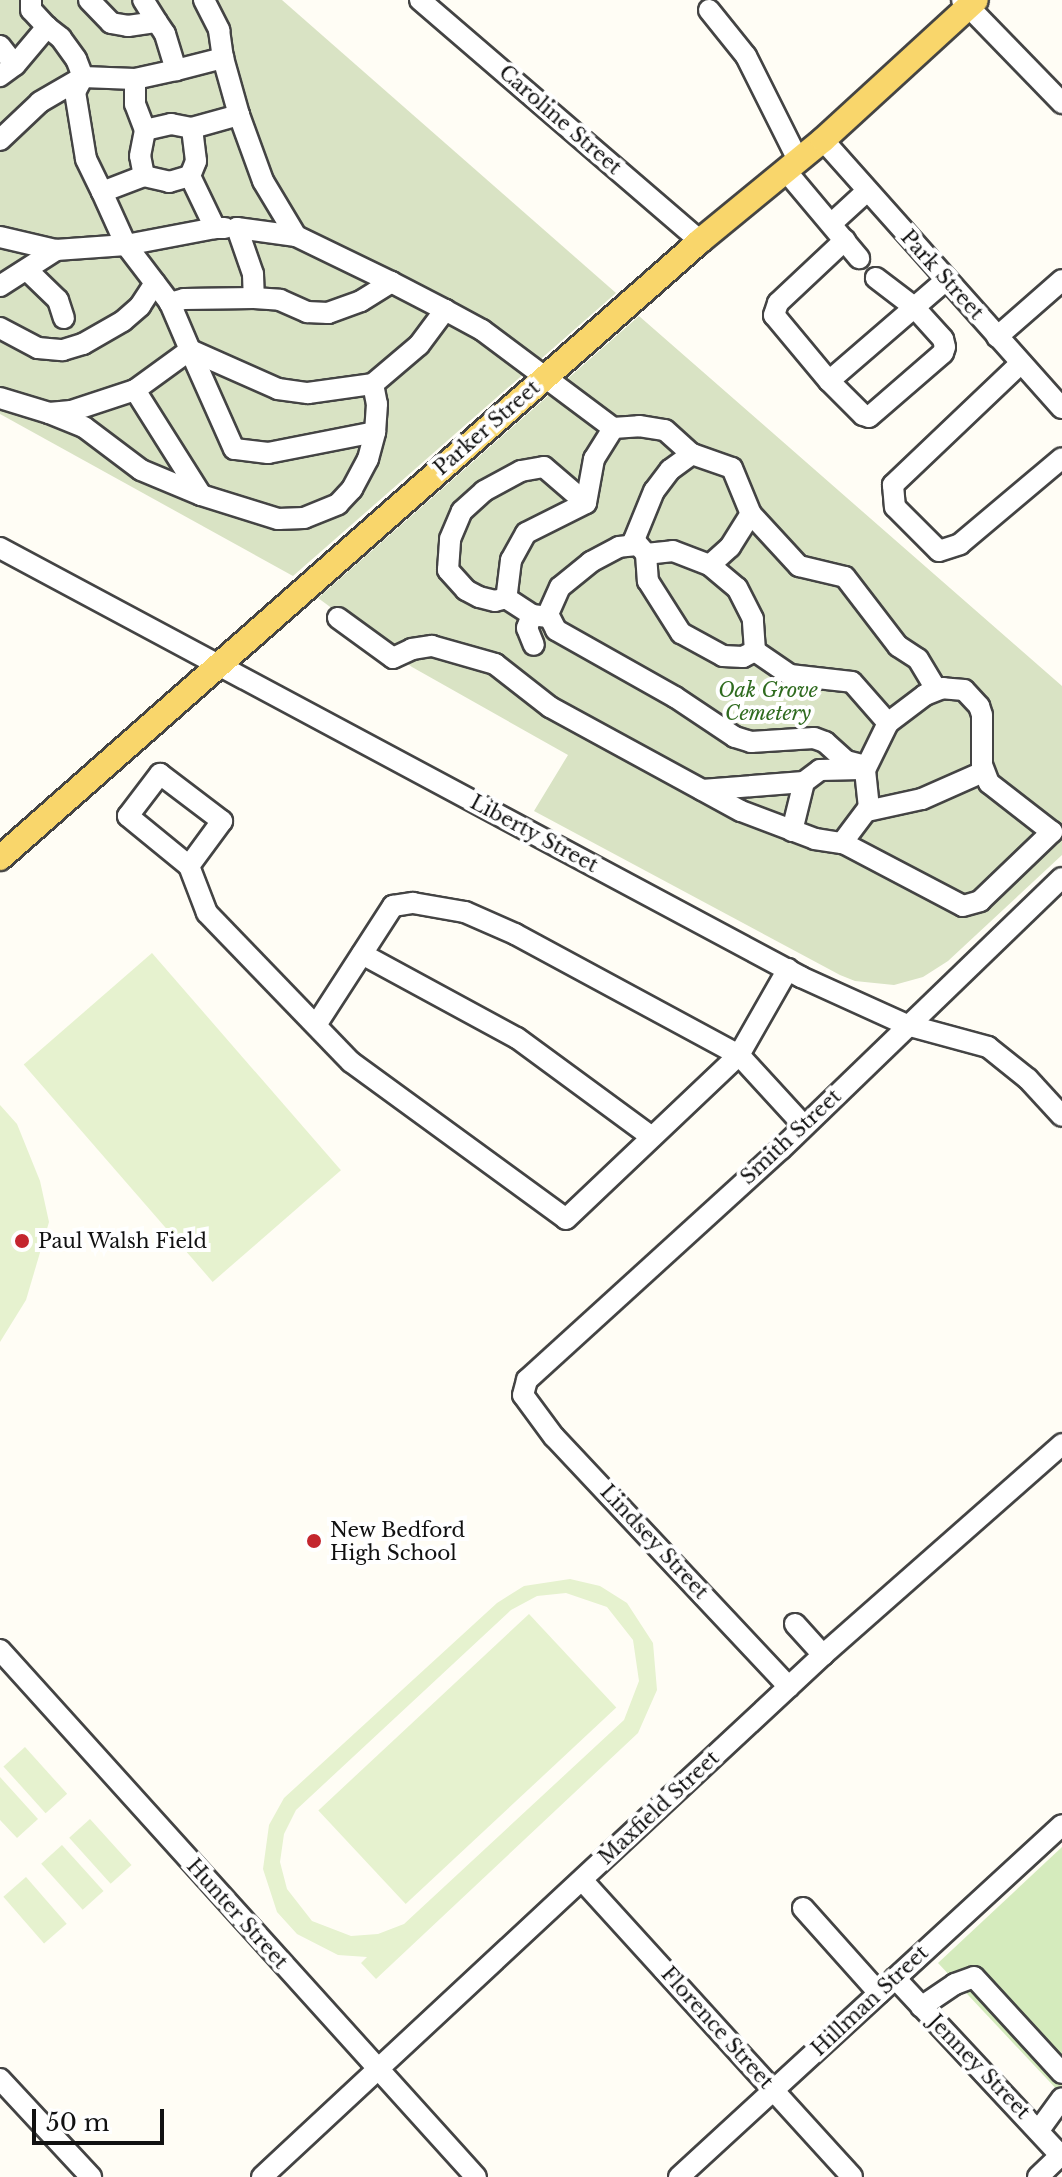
<!DOCTYPE html>
<html>
<head>
<meta charset="utf-8">
<style>
	body { margin:0 }
	#map { position:relative; width:1062px; height:2177px; overflow:hidden; background:#fffdf5; font-family:"Libre Baskerville",serif }
	div>[style] { position:absolute }
	[style*='--x'] { left:calc(var(--x)*1px); top:calc(var(--y)*1px); width:calc(var(--w)*1px); rotate:calc(var(--a)*1deg) }
	.green>* { inset:0; background:#d5ebbd }
	.cemetery>* { inset:0; background:#d9e3c4 }
	.pitch>* { inset:0; background:#e6f2cf; transform-origin:0 0 }
	.roads { filter:drop-shadow(2px 0 #444) drop-shadow(-2px 0 #444) drop-shadow(0 2px #444) drop-shadow(0 -2px #444) }
	.minor>* { height:20px; margin:-10px; padding:0 10px; transform-origin:10px; border-radius:10px; background:#fff }
	.major>* { height:24px; margin:-12px; padding:0 12px; transform-origin:12px; border-radius:12px; background:#f9d66b }
	.dots>* { width:22px; height:22px; translate:-50% -50%; box-sizing:border-box; border:4px solid #fff; border-radius:50% }
	span { translate:-50% -50%; white-space:nowrap; text-align:center; line-height:1.15; -webkit-text-stroke:8px #fff; paint-order:stroke }
	.street-label { font-size:20px; color:#111 }
	.park-label { font-size:20px; color:#2f6b1f; font-style:italic }
	.poi-label { font-size:20px; color:#111 }
	.left { translate:0 -50%; text-align:left }
	.scale { position:absolute; left:32px; top:2109px; width:132px; height:36px; box-sizing:border-box; border:4px solid #111; border-top:0; padding-left:10px; font-size:24px; line-height:28px; white-space:nowrap; color:#111; -webkit-text-stroke:6px #fff; paint-order:stroke }
</style>
</head>
<body>
<div id="map">
	<div class="green">
		<div style="clip-path:polygon(1062px 1847px,1062px 2095px,938px 1963px)"></div>
	</div>
	<div class="cemetery">
		<div style="clip-path:polygon(0 0,282px 0,616px 293px,293px 576px,0 414px)"></div>
		<div style="clip-path:polygon(639px 316px,1062px 686px,1062px 855px,948px 961px,923px 977px,894px 985px,855px 981px,840px 975px,534px 811px,568px 755px,412px 667px,318px 598px)"></div>
	</div>
	<div class="pitch">
		<div style="left:152px;top:953px;width:288px;height:170px;rotate:49deg"></div>
		<div style="clip-path:polygon(0 1105px,17px 1124px,40px 1181px,49px 1222px,26px 1300px,0 1342px)"></div>
		<div style="clip-path:polygon(evenodd,570px 1579px,600px 1586px,627px 1603px,653px 1643px,657px 1690px,638px 1733px,376px 1979px,361px 1963px,367px 1957px,338px 1955px,297px 1934px,277px 1912px,263px 1869px,269px 1825px,284px 1798px,497px 1603px,524px 1586px,570px 1579px,566px 1593px,607px 1607px,633px 1640px,639px 1681px,624px 1720px,404px 1924px,378px 1934px,351px 1936px,312px 1921px,287px 1889px,280px 1862px,284px 1834px,296px 1810px,511px 1610px,537px 1596px,566px 1593px)"></div>
		<div style="left:529px;top:1614px;width:128px;height:288px;rotate:47deg"></div>
		<div style="left:25px;top:1747px;width:63px;height:29px;rotate:48deg"></div>
		<div style="clip-path:polygon(0 1777px,38px 1819px,17px 1838px,0 1820px)"></div>
		<div style="left:90px;top:1819px;width:62px;height:28px;rotate:48deg"></div>
		<div style="left:62px;top:1845px;width:62px;height:28px;rotate:48deg"></div>
		<div style="left:26px;top:1877px;width:62px;height:30px;rotate:49deg"></div>
	</div>
	<div class="roads">
		<div class="minor">
			<div style="--x:89;--y:0;--w:32;--a:46"></div>
			<div style="--x:111;--y:23;--w:17;--a:10"></div>
			<div style="--x:128;--y:26;--w:29;--a:-8"></div>
			<div style="--x:157;--y:22;--w:26;--a:-122"></div>
			<div style="--x:204;--y:0;--w:34;--a:63"></div>
			<div style="--x:219;--y:30;--w:28;--a:82"></div>
			<div style="--x:420;--y:0;--w:369;--a:40.7"></div>
			<div style="--x:962;--y:0;--w:144;--a:45.8"></div>
			<div style="--x:709;--y:10;--w:59;--a:51.2"></div>
			<div style="--x:746;--y:56;--w:116;--a:63.4"></div>
			<div style="--x:157;--y:22;--w:14;--a:56"></div>
			<div style="--x:165;--y:34;--w:38;--a:73"></div>
			<div style="--x:176;--y:70;--w:49;--a:-14.3"></div>
			<div style="--x:223;--y:58;--w:59;--a:74.3"></div>
			<div style="--x:0;--y:46;--w:24;--a:52"></div>
			<div style="--x:15;--y:65;--w:19;--a:144"></div>
			<div style="--x:15;--y:65;--w:50;--a:-49.9"></div>
			<div style="--x:47;--y:27;--w:23;--a:-133"></div>
			<div style="--x:31;--y:10;--w:10;--a:-90"></div>
			<div style="--x:176;--y:70;--w:42;--a:167.6"></div>
			<div style="--x:135;--y:79;--w:25;--a:90"></div>
			<div style="--x:135;--y:104;--w:28;--a:69"></div>
			<div style="--x:145;--y:130;--w:27;--a:-13"></div>
			<div style="--x:171;--y:124;--w:21;--a:11"></div>
			<div style="--x:0;--y:140;--w:55;--a:-43.5"></div>
			<div style="--x:40;--y:102;--w:50;--a:-30.2"></div>
			<div style="--x:83;--y:77;--w:19;--a:-111"></div>
			<div style="--x:76;--y:59;--w:26;--a:-126"></div>
			<div style="--x:61;--y:38;--w:18;--a:-142"></div>
			<div style="--x:823;--y:140;--w:359;--a:48.3"></div>
			<div style="--x:786;--y:171;--w:114;--a:50"></div>
			<div style="--x:144;--y:176;--w:20;--a:-101"></div>
			<div style="--x:140;--y:156;--w:26;--a:-79"></div>
			<div style="--x:190;--y:176;--w:58;--a:64.3"></div>
			<div style="--x:215;--y:228;--w:10;--a:0"></div>
			<div style="--x:102;--y:192;--w:37;--a:-116"></div>
			<div style="--x:86;--y:159;--w:68;--a:-99.3"></div>
			<div style="--x:75;--y:92;--w:17;--a:-62"></div>
			<div style="--x:83;--y:77;--w:52;--a:2.2"></div>
			<div style="--x:831;--y:224;--w:49;--a:-42.5"></div>
			<div style="--x:0;--y:237;--w:57;--a:13.1"></div>
			<div style="--x:845;--y:240;--w:92;--a:136.8"></div>
			<div style="--x:778;--y:303;--w:13;--a:108"></div>
			<div style="--x:774;--y:315;--w:86;--a:50.2"></div>
			<div style="--x:829;--y:381;--w:48;--a:45"></div>
			<div style="--x:863;--y:415;--w:6;--a:18"></div>
			<div style="--x:869;--y:417;--w:98;--a:-40.9"></div>
			<div style="--x:943;--y:353;--w:6;--a:-72"></div>
			<div style="--x:945;--y:347;--w:8;--a:-104"></div>
			<div style="--x:943;--y:339;--w:43;--a:-132.2"></div>
			<div style="--x:914;--y:307;--w:48;--a:-142.7"></div>
			<div style="--x:27;--y:270;--w:43;--a:44.1"></div>
			<div style="--x:58;--y:300;--w:19;--a:72"></div>
			<div style="--x:391;--y:282;--w:61;--a:27.4"></div>
			<div style="--x:155;--y:283;--w:48;--a:-127.3"></div>
			<div style="--x:126;--y:245;--w:91;--a:-10.8"></div>
			<div style="--x:0;--y:286;--w:67;--a:-32.7"></div>
			<div style="--x:56;--y:250;--w:70;--a:-4.1"></div>
			<div style="--x:126;--y:245;--w:58;--a:-114.4"></div>
			<div style="--x:102;--y:192;--w:45;--a:-20.9"></div>
			<div style="--x:144;--y:176;--w:26;--a:13"></div>
			<div style="--x:169;--y:182;--w:22;--a:-16"></div>
			<div style="--x:190;--y:176;--w:16;--a:-68"></div>
			<div style="--x:196;--y:161;--w:33;--a:-97"></div>
			<div style="--x:192;--y:128;--w:49;--a:-15.5"></div>
			<div style="--x:239;--y:115;--w:70;--a:70"></div>
			<div style="--x:263;--y:181;--w:64;--a:59"></div>
			<div style="--x:296;--y:236;--w:60;--a:-172.3"></div>
			<div style="--x:237;--y:228;--w:49;--a:70.8"></div>
			<div style="--x:253;--y:274;--w:24;--a:88"></div>
			<div style="--x:254;--y:298;--w:70;--a:179.2"></div>
			<div style="--x:184;--y:299;--w:15;--a:164"></div>
			<div style="--x:254;--y:298;--w:26;--a:4"></div>
			<div style="--x:280;--y:300;--w:30;--a:24"></div>
			<div style="--x:307;--y:312;--w:21;--a:3"></div>
			<div style="--x:328;--y:313;--w:35;--a:-20"></div>
			<div style="--x:361;--y:301;--w:36;--a:-32"></div>
			<div style="--x:391;--y:282;--w:106;--a:-154.2"></div>
			<div style="--x:0;--y:328;--w:43;--a:27.8"></div>
			<div style="--x:38;--y:348;--w:25;--a:5"></div>
			<div style="--x:63;--y:350;--w:21;--a:-17"></div>
			<div style="--x:83;--y:344;--w:46;--a:-29.9"></div>
			<div style="--x:123;--y:321;--w:23;--a:-41"></div>
			<div style="--x:140;--y:306;--w:27;--a:-57"></div>
			<div style="--x:155;--y:283;--w:25;--a:53"></div>
			<div style="--x:170;--y:303;--w:51;--a:66.9"></div>
			<div style="--x:190;--y:350;--w:96;--a:23.9"></div>
			<div style="--x:278;--y:389;--w:30;--a:8"></div>
			<div style="--x:308;--y:393;--w:66;--a:-7.9"></div>
			<div style="--x:373;--y:384;--w:60;--a:-40.3"></div>
			<div style="--x:419;--y:345;--w:44;--a:-53.4"></div>
			<div style="--x:445;--y:310;--w:42;--a:28.4"></div>
			<div style="--x:482;--y:330;--w:164;--a:36.8"></div>
			<div style="--x:613;--y:428;--w:26;--a:-4"></div>
			<div style="--x:639;--y:426;--w:26;--a:9"></div>
			<div style="--x:665;--y:430;--w:36;--a:42"></div>
			<div style="--x:692;--y:454;--w:42;--a:19.3"></div>
			<div style="--x:732;--y:468;--w:50;--a:67.6"></div>
			<div style="--x:751;--y:514;--w:71;--a:47.3"></div>
			<div style="--x:799;--y:566;--w:47;--a:13.4"></div>
			<div style="--x:845;--y:577;--w:87;--a:52.5"></div>
			<div style="--x:898;--y:646;--w:24;--a:33"></div>
			<div style="--x:918;--y:659;--w:35;--a:59"></div>
			<div style="--x:997;--y:337;--w:86;--a:-41.2"></div>
			<div style="--x:1021;--y:363;--w:177;--a:136.4"></div>
			<div style="--x:893;--y:485;--w:22;--a:85"></div>
			<div style="--x:895;--y:507;--w:62;--a:45"></div>
			<div style="--x:939;--y:551;--w:22;--a:-18"></div>
			<div style="--x:960;--y:544;--w:133;--a:-40.1"></div>
			<div style="--x:829;--y:381;--w:155;--a:-40.8"></div>
			<div style="--x:373;--y:384;--w:20;--a:79"></div>
			<div style="--x:377;--y:404;--w:28;--a:94"></div>
			<div style="--x:375;--y:432;--w:109;--a:168.9"></div>
			<div style="--x:268;--y:453;--w:34;--a:-173"></div>
			<div style="--x:234;--y:449;--w:108;--a:-114"></div>
			<div style="--x:190;--y:350;--w:68;--a:144"></div>
			<div style="--x:135;--y:390;--w:124;--a:57.8"></div>
			<div style="--x:201;--y:495;--w:81;--a:17.3"></div>
			<div style="--x:278;--y:519;--w:26;--a:-2"></div>
			<div style="--x:304;--y:518;--w:37;--a:-22"></div>
			<div style="--x:338;--y:504;--w:21;--a:-47"></div>
			<div style="--x:352;--y:489;--w:34;--a:-62"></div>
			<div style="--x:368;--y:459;--w:28;--a:-75"></div>
			<div style="--x:135;--y:390;--w:67;--a:161.8"></div>
			<div style="--x:71;--y:411;--w:22;--a:175"></div>
			<div style="--x:49;--y:413;--w:38;--a:22"></div>
			<div style="--x:84;--y:427;--w:71;--a:37"></div>
			<div style="--x:141;--y:470;--w:65;--a:22.6"></div>
			<div style="--x:0;--y:398;--w:51;--a:17"></div>
			<div style="--x:692;--y:454;--w:27;--a:144"></div>
			<div style="--x:670;--y:470;--w:26;--a:127"></div>
			<div style="--x:654;--y:491;--w:53;--a:112.2"></div>
			<div style="--x:634;--y:540;--w:18;--a:49"></div>
			<div style="--x:646;--y:554;--w:27;--a:86"></div>
			<div style="--x:648;--y:581;--w:62;--a:57.6"></div>
			<div style="--x:681;--y:633;--w:48;--a:28.7"></div>
			<div style="--x:723;--y:656;--w:20;--a:3"></div>
			<div style="--x:743;--y:657;--w:13;--a:-27"></div>
			<div style="--x:755;--y:651;--w:32;--a:-94"></div>
			<div style="--x:753;--y:619;--w:35;--a:-117"></div>
			<div style="--x:737;--y:588;--w:35;--a:-140"></div>
			<div style="--x:586;--y:503;--w:67;--a:153.4"></div>
			<div style="--x:526;--y:533;--w:31;--a:119"></div>
			<div style="--x:511;--y:560;--w:38;--a:97"></div>
			<div style="--x:506;--y:598;--w:11;--a:165"></div>
			<div style="--x:495;--y:601;--w:16;--a:-166"></div>
			<div style="--x:479;--y:597;--w:15;--a:-152"></div>
			<div style="--x:466;--y:590;--w:27;--a:-132"></div>
			<div style="--x:448;--y:570;--w:31;--a:-86"></div>
			<div style="--x:450;--y:539;--w:30;--a:-67"></div>
			<div style="--x:462;--y:511;--w:30;--a:-42"></div>
			<div style="--x:484;--y:491;--w:42;--a:-28.4"></div>
			<div style="--x:521;--y:471;--w:23;--a:-10"></div>
			<div style="--x:544;--y:467;--w:55;--a:40.6"></div>
			<div style="--x:586;--y:503;--w:45;--a:-79.7"></div>
			<div style="--x:594;--y:459;--w:36;--a:-58"></div>
			<div style="--x:637;--y:545;--w:18;--a:174"></div>
			<div style="--x:619;--y:547;--w:32;--a:152"></div>
			<div style="--x:591;--y:562;--w:40;--a:141"></div>
			<div style="--x:560;--y:587;--w:30;--a:114"></div>
			<div style="--x:548;--y:614;--w:18;--a:63"></div>
			<div style="--x:556;--y:630;--w:137;--a:29.4"></div>
			<div style="--x:675;--y:697;--w:72;--a:33.7"></div>
			<div style="--x:735;--y:737;--w:17;--a:17"></div>
			<div style="--x:751;--y:742;--w:63;--a:-3.6"></div>
			<div style="--x:814;--y:738;--w:12;--a:20"></div>
			<div style="--x:825;--y:742;--w:28;--a:42"></div>
			<div style="--x:846;--y:761;--w:21;--a:14"></div>
			<div style="--x:0;--y:548;--w:909;--a:28.17"></div>
			<div style="--x:801;--y:977;--w:116;--a:24.4"></div>
			<div style="--x:907;--y:1025;--w:84;--a:15.2"></div>
			<div style="--x:988;--y:1047;--w:51;--a:38.7"></div>
			<div style="--x:1028;--y:1079;--w:50;--a:47.4"></div>
			<div style="--x:646;--y:554;--w:27;--a:-6"></div>
			<div style="--x:673;--y:551;--w:40;--a:21"></div>
			<div style="--x:710;--y:565;--w:27;--a:-42"></div>
			<div style="--x:730;--y:547;--w:39;--a:-58"></div>
			<div style="--x:506;--y:598;--w:31;--a:33"></div>
			<div style="--x:532;--y:615;--w:16;--a:7"></div>
			<div style="--x:532;--y:615;--w:14;--a:111"></div>
			<div style="--x:527;--y:628;--w:18;--a:68"></div>
			<div style="--x:338;--y:618;--w:68;--a:36"></div>
			<div style="--x:393;--y:658;--w:21;--a:-25"></div>
			<div style="--x:412;--y:649;--w:20;--a:-9"></div>
			<div style="--x:432;--y:646;--w:66;--a:15.9"></div>
			<div style="--x:495;--y:664;--w:70;--a:38"></div>
			<div style="--x:550;--y:707;--w:217;--a:28.6"></div>
			<div style="--x:741;--y:811;--w:79;--a:20.7"></div>
			<div style="--x:815;--y:839;--w:30;--a:9"></div>
			<div style="--x:845;--y:844;--w:133;--a:27.7"></div>
			<div style="--x:963;--y:906;--w:18;--a:-16"></div>
			<div style="--x:980;--y:901;--w:100;--a:-43.8"></div>
			<div style="--x:1052;--y:832;--w:80;--a:-142.1"></div>
			<div style="--x:989;--y:783;--w:19;--a:-111"></div>
			<div style="--x:982;--y:765;--w:50;--a:-90"></div>
			<div style="--x:982;--y:715;--w:9;--a:-108"></div>
			<div style="--x:979;--y:706;--w:22;--a:-133"></div>
			<div style="--x:964;--y:690;--w:21;--a:-175"></div>
			<div style="--x:943;--y:688;--w:19;--a:159"></div>
			<div style="--x:925;--y:695;--w:46;--a:142.9"></div>
			<div style="--x:888;--y:723;--w:52;--a:116.1"></div>
			<div style="--x:865;--y:770;--w:37;--a:84"></div>
			<div style="--x:869;--y:807;--w:45;--a:126.9"></div>
			<div style="--x:755;--y:651;--w:42;--a:34.4"></div>
			<div style="--x:790;--y:675;--w:62;--a:6.4"></div>
			<div style="--x:852;--y:682;--w:55;--a:48.7"></div>
			<div style="--x:702;--y:790;--w:102;--a:-4.5"></div>
			<div style="--x:804;--y:782;--w:20;--a:-37"></div>
			<div style="--x:820;--y:770;--w:41;--a:-1.4"></div>
			<div style="--x:867;--y:811;--w:56;--a:-12.3"></div>
			<div style="--x:922;--y:799;--w:67;--a:-23.9"></div>
			<div style="--x:792;--y:831;--w:50;--a:-76.2"></div>
			<div style="--x:189;--y:866;--w:79;--a:-140.7"></div>
			<div style="--x:128;--y:816;--w:53;--a:-52.7"></div>
			<div style="--x:160;--y:774;--w:78;--a:37.2"></div>
			<div style="--x:222;--y:821;--w:56;--a:126.3"></div>
			<div style="--x:189;--y:866;--w:50;--a:69"></div>
			<div style="--x:207;--y:913;--w:207;--a:46"></div>
			<div style="--x:351;--y:1062;--w:266;--a:36.1"></div>
			<div style="--x:566;--y:1219;--w:238;--a:-43.5"></div>
			<div style="--x:739;--y:1055;--w:96;--a:47.5"></div>
			<div style="--x:362;--y:954;--w:176;--a:28.5"></div>
			<div style="--x:517;--y:1038;--w:167;--a:36.3"></div>
			<div style="--x:316;--y:1025;--w:142;--a:-57.1"></div>
			<div style="--x:393;--y:906;--w:20;--a:-9"></div>
			<div style="--x:413;--y:903;--w:53;--a:9.8"></div>
			<div style="--x:465;--y:912;--w:55;--a:23.7"></div>
			<div style="--x:515;--y:934;--w:255;--a:28.4"></div>
			<div style="--x:739;--y:1055;--w:99;--a:-60.3"></div>
			<div style="--x:795;--y:1624;--w:42;--a:47.9"></div>
			<div style="--x:0;--y:1650;--w:710;--a:47.91"></div>
			<div style="--x:789;--y:1687;--w:343;--a:-133.2"></div>
			<div style="--x:554;--y:1437;--w:52;--a:-126.4"></div>
			<div style="--x:523;--y:1395;--w:16;--a:-75"></div>
			<div style="--x:527;--y:1380;--w:343;--a:-42.3"></div>
			<div style="--x:781;--y:1149;--w:390;--a:-44"></div>
			<div style="--x:582;--y:1880;--w:401;--a:47.7"></div>
			<div style="--x:803;--y:1908;--w:114;--a:48.2"></div>
			<div style="--x:895;--y:1978;--w:245;--a:47"></div>
			<div style="--x:921;--y:2007;--w:41;--a:-34.1"></div>
			<div style="--x:955;--y:1984;--w:20;--a:-20"></div>
			<div style="--x:974;--y:1977;--w:130;--a:47.5"></div>
			<div style="--x:0;--y:2079;--w:134;--a:47.1"></div>
			<div style="--x:1039;--y:2130;--w:39;--a:-54"></div>
			<div style="--x:262;--y:2177;--w:766;--a:-42.94"></div>
			<div style="--x:823;--y:1655;--w:319;--a:-41.4"></div>
			<div style="--x:679;--y:2177;--w:520;--a:-42.58"></div>
			<div style="--x:1038;--y:2177;--w:33;--a:-44"></div>
		</div>
		<div class="major">
			<div style="--x:0;--y:858;--w:933;--a:-41.39"></div>
			<div style="--x:700;--y:241;--w:159;--a:-39.4"></div>
			<div style="--x:823;--y:140;--w:207;--a:-42.5"></div>
		</div>
	</div>
	<div class="dots">
		<div style="left:22px;top:1241px;background:#c4262e"></div>
		<div style="left:314px;top:1541px;background:#c4262e"></div>
	</div>
	<div class="street-label">
		<span style="left:560px;top:120px;rotate:41deg">Caroline Street</span>
		<span style="left:942px;top:275px;rotate:48deg">Park Street</span>
		<span style="left:487px;top:428px;rotate:-41deg">Parker Street</span>
		<span style="left:534px;top:834px;rotate:28deg">Liberty Street</span>
		<span style="left:791px;top:1137px;rotate:-43deg">Smith Street</span>
		<span style="left:654px;top:1542px;rotate:47deg">Lindsey Street</span>
		<span style="left:659px;top:1808px;rotate:-43deg">Maxfield Street</span>
		<span style="left:237px;top:1914px;rotate:48deg">Hunter Street</span>
		<span style="left:870px;top:2001px;rotate:-43deg">Hillman Street</span>
		<span style="left:717px;top:2028px;rotate:48deg">Florence Street</span>
		<span style="left:979px;top:2067px;rotate:46deg">Jenney Street</span>
	</div>
	<div class="park-label">
		<span style="left:768px;top:702px">Oak Grove<br>Cemetery</span>
	</div>
	<div class="poi-label">
		<span class="left" style="left:38px;top:1241px">Paul Walsh Field</span>
		<span class="left" style="left:330px;top:1542px">New Bedford<br>High School</span>
	</div>
	<div class="scale">50 m</div>
</div>
</body>
</html>
